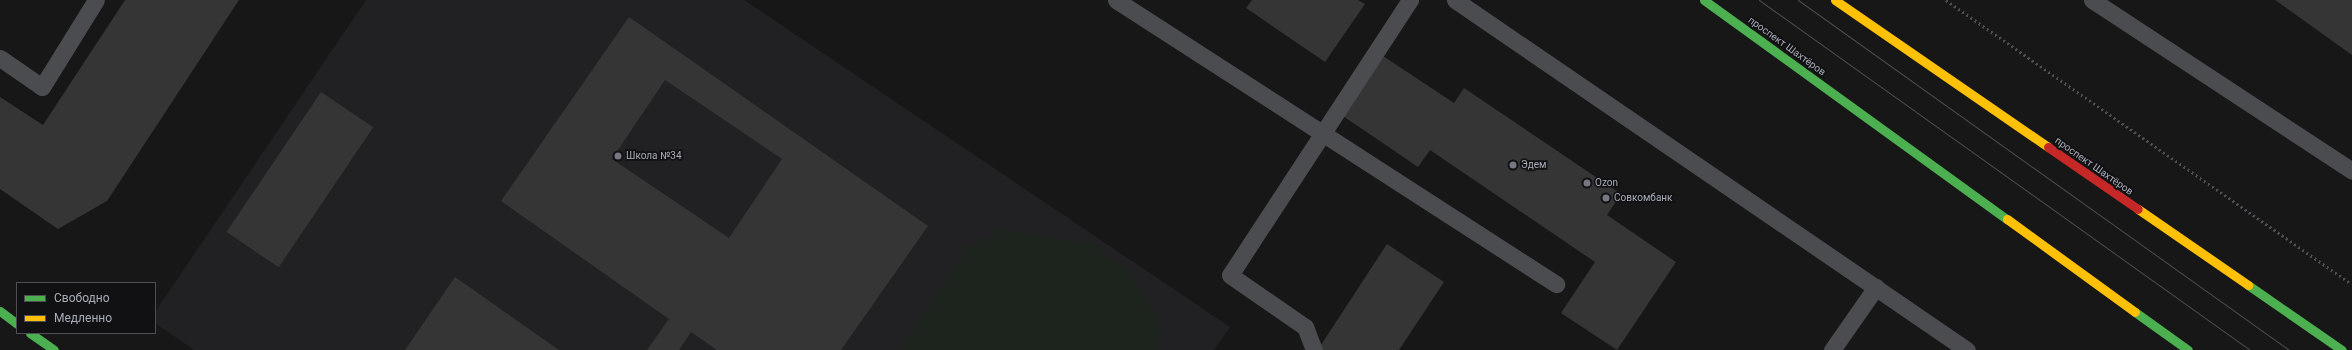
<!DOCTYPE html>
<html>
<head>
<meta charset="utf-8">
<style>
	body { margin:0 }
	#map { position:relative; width:2352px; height:350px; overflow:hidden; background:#171717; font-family:Roboto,sans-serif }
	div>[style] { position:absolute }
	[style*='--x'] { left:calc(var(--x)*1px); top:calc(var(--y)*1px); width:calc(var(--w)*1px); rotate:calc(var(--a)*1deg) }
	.built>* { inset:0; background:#212123 }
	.green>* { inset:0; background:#1d241e }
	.building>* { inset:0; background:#353536; transform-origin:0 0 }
	.path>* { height:2.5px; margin-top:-1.25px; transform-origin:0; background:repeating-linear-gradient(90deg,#4d4e52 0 2px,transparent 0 5px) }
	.lane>* { height:17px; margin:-8.5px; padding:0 8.5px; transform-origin:8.5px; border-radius:8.5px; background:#4b4c50 }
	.fast>* { height:9px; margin:-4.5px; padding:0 4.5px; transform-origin:4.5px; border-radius:4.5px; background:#4caf50 }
	.slow>* { height:9px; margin:-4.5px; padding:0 4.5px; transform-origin:4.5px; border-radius:4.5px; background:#ffc107 }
	.jam>* { height:9px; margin:-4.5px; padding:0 4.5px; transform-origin:4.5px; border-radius:4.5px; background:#c62828 }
	.tram>* { height:1px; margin:-0.5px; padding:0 0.5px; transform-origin:0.5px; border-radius:0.5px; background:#4b4c4f }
	.dots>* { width:11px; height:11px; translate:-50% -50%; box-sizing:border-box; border:2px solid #111113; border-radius:50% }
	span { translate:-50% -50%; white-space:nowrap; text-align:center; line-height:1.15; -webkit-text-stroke:3.5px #111113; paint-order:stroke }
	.street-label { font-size:10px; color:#a8adb8 }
	.poi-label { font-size:10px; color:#a8adb8 }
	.left { translate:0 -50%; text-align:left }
	.legend { position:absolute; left:16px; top:282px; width:140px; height:52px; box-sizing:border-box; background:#111113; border:1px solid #4d4f55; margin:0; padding:5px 7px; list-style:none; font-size:12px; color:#a8adb8 }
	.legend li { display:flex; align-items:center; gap:8px; height:20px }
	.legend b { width:20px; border:1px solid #4d4f55 }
</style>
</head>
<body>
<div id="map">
	<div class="built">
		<div style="clip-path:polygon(366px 0,744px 0,1230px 327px,1214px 350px,194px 350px,155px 323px,155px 312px)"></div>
	</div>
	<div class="green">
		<div style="clip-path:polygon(1003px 229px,1092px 244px,1134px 277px,1161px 329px,1158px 350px,901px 350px,969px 247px)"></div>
	</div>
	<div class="building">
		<div style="clip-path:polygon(125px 0,239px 0,107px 201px,58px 229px,0 189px,0 97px,43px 125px)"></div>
		<div style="clip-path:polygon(1252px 0,1358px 0,1365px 4px,1325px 62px,1246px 8px)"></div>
		<div style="clip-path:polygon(2275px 0,2352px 0,2352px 55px)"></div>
		<div style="clip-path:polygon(evenodd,629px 17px,928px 226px,841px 350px,717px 350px,691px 332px,679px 350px,647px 350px,669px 319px,501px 201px,629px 17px,665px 80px,782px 159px,729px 238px,612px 159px,665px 80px)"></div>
		<div style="clip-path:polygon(1380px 54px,1454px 103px,1464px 88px,1621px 194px,1607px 215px,1676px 262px,1617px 350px,1561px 313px,1595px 262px,1430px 150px,1418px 167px,1340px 114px)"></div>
		<div style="left:321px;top:92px;width:63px;height:169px;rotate:34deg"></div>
		<div style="clip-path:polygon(1387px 244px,1444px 282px,1399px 350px,1321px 350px,1319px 348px)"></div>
		<div style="clip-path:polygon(455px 277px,559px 350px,405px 350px)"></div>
	</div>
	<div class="path">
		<div style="--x:1946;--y:0;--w:495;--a:35"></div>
	</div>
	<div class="lane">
		<div style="--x:1116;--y:0;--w:524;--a:32.84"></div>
		<div style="--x:1455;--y:0;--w:620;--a:34.36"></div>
		<div style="--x:2092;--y:0;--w:311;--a:33.3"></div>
		<div style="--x:0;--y:58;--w:51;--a:34.6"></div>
		<div style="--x:42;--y:87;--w:102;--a:-58.2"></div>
		<div style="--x:1314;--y:350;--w:25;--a:-111"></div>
		<div style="--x:1305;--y:327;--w:91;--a:-145.3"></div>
		<div style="--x:1230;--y:275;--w:329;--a:-56.8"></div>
		<div style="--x:1832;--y:350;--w:77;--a:-55.1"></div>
	</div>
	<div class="fast">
		<div style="--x:1704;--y:0;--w:374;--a:35.9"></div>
		<div style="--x:2248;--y:285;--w:114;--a:34.7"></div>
		<div style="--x:0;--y:311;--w:21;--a:37"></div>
		<div style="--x:2135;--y:312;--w:65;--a:35.6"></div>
		<div style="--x:30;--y:333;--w:29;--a:35"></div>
	</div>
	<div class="slow">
		<div style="--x:1835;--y:0;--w:259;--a:34.6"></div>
		<div style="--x:2138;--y:209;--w:134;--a:34.6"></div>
		<div style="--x:2007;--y:219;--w:158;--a:36"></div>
	</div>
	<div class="jam">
		<div style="--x:2048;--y:147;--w:109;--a:34.6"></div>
	</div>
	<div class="tram">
		<div style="--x:1759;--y:0;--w:603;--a:35.48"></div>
		<div style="--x:1798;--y:0;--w:603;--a:35.48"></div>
	</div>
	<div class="dots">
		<div style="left:618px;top:156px;background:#757880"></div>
		<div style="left:1513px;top:165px;background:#757880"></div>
		<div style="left:1587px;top:183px;background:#757880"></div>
		<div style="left:1606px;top:198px;background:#757880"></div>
	</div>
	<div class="street-label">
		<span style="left:1787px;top:46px;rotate:36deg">проспект Шахтёров</span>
		<span style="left:2094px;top:166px;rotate:35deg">проспект Шахтёров</span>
	</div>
	<div class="poi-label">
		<span class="left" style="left:626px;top:156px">Школа №34</span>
		<span class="left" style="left:1521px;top:165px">Эдем</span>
		<span class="left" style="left:1595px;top:183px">Ozon</span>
		<span class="left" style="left:1614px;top:198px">Совкомбанк</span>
	</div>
	<ul class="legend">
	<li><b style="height:5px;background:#4caf50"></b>Свободно</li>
	<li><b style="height:5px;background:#ffc107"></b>Медленно</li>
	</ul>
</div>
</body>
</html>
